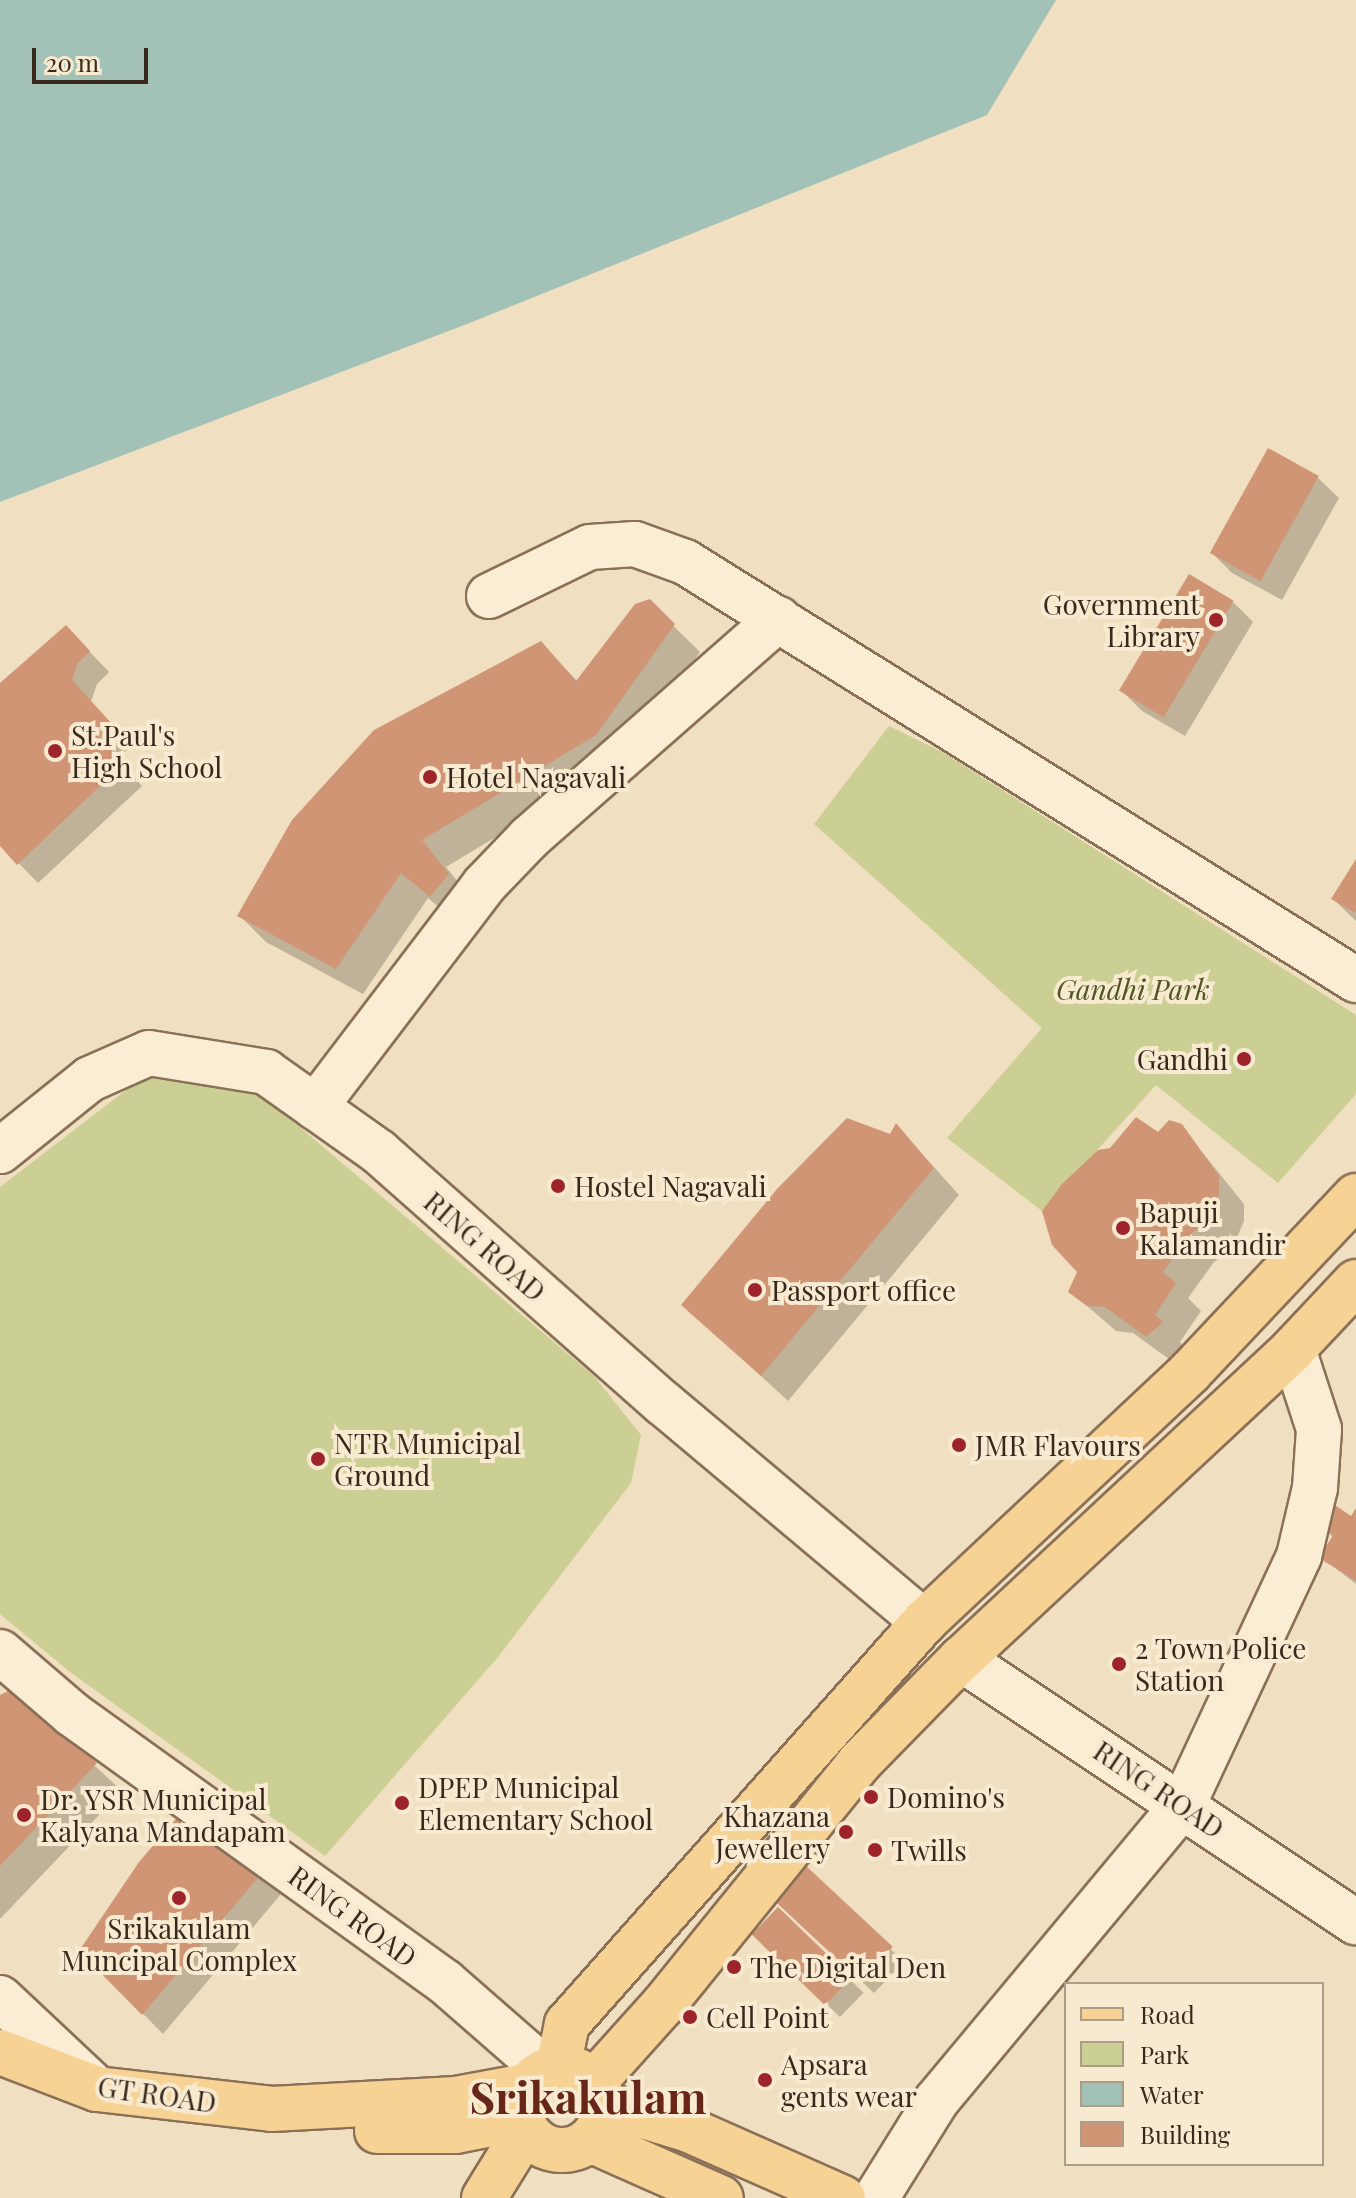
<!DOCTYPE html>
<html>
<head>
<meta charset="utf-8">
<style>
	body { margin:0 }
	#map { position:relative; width:1356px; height:2198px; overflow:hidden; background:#f0dfc0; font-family:"Playfair Display",serif }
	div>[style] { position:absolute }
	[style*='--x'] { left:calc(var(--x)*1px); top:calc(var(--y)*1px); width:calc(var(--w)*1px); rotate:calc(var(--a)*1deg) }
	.green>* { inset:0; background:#cbcf93 }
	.water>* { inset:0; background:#a3c2b7 }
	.shadow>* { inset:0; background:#0003; transform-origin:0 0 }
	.building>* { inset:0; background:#d09574; transform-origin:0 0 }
	.roads { filter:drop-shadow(2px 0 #8a7057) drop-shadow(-2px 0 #8a7057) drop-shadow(0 2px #8a7057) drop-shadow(0 -2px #8a7057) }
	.minor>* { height:44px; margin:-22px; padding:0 22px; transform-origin:22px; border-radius:22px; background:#fbedd4 }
	.major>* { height:44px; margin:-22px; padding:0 22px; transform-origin:22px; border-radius:22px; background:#f6d395 }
	.major>.ring { margin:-22px; padding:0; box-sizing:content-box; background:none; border:44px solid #f6d395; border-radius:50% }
	.dots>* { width:22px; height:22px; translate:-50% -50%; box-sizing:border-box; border:4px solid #f7ead0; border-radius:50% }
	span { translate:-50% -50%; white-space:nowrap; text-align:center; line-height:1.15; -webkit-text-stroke:8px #f7ead0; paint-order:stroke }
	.poi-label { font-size:28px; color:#39291c }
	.right { translate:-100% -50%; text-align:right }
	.left { translate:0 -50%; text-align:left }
	.park-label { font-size:28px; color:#4c5722; font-style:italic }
	.street-label { font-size:28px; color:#39291c }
	.town-label { font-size:44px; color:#682619; font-weight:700 }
	.legend { position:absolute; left:1064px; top:1982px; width:260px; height:184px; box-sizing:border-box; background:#f7ead0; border:2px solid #ab9d88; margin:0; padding:10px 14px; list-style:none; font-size:24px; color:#39291c }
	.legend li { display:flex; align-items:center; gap:16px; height:40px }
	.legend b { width:40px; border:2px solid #ab9d88 }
	.scale { position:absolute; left:32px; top:48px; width:116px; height:36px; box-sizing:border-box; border:4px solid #39291c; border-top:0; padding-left:10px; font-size:24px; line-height:28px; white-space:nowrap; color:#39291c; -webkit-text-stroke:6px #f7ead0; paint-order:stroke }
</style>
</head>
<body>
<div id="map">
	<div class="green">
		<div style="clip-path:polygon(889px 726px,944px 753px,1356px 1015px,1356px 1094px,1278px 1183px,1156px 1085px,1042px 1211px,947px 1138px,1042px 1028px,814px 824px)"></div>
		<div style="clip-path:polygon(178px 1068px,251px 1086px,594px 1376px,641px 1435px,631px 1483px,498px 1657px,325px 1856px,70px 1672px,0 1614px,0 1187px,130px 1087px)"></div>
	</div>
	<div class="water">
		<div style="clip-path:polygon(0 0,1056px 0,987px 115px,467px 324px,0 502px)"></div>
	</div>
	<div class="shadow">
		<div style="clip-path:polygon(1269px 451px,1318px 478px,1339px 498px,1282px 600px,1232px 573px,1212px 553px)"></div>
		<div style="clip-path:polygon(649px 602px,700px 652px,622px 761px,446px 867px,474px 902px,457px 922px,428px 898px,363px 994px,266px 942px,240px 916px,541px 643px,578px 682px)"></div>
		<div style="clip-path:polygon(1233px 602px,1253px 622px,1185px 736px,1142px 711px,1122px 691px)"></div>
		<div style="clip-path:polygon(86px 648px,109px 672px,97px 684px,91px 702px,131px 746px,118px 758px,142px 786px,38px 883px,0 844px,0 685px)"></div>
		<div style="clip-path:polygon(1356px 862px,1356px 921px,1333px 899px)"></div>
		<div style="clip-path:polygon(897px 1126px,959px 1195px,788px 1401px,684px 1305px,891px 1136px)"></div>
		<div style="clip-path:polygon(1181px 1126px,1244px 1204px,1244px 1221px,1232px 1249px,1214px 1262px,1188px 1298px,1201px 1311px,1180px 1342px,1187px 1350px,1173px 1362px,1133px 1333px,1116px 1331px,1071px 1292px,1158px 1135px)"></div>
		<div style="clip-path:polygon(1356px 1512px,1356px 1584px,1321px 1557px,1334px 1538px,1317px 1523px,1352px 1519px)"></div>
		<div style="clip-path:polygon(13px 1690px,122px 1791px,0 1919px,0 1698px)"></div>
		<div style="clip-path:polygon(806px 1868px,904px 1962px,874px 1993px,789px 1913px)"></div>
		<div style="clip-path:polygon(261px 1874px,281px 1894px,163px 2034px,81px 1951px)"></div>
		<div style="left:778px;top:1910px;width:119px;height:34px;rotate:44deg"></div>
	</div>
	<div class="building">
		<div style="left:1268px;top:448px;width:58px;height:120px;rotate:29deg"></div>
		<div style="left:1189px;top:574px;width:52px;height:136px;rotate:31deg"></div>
		<div style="clip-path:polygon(650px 599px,675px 624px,596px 735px,422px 840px,449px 874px,430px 897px,401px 873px,336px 969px,237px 916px,292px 820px,374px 730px,541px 641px,576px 681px,635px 604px)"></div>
		<div style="clip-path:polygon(66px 625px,90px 651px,77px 664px,72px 680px,113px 725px,99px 737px,123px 764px,17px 865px,0 846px,0 683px)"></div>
		<div style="clip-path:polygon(1356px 859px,1356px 913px,1331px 899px)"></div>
		<div style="clip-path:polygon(1136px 1117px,1158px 1132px,1169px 1120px,1182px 1124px,1219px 1176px,1219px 1194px,1206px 1223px,1188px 1236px,1163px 1272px,1176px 1283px,1155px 1315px,1163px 1322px,1146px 1337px,1105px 1307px,1087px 1306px,1068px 1292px,1077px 1272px,1052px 1245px,1042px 1211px,1062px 1184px,1098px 1150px,1110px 1148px)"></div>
		<div style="clip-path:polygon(847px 1118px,890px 1134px,896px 1123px,934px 1168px,761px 1376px,681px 1305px,777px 1189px)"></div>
		<div style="clip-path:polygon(1329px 1501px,1351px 1516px,1356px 1508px,1356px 1581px,1319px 1558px,1333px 1535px,1315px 1523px)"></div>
		<div style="clip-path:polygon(14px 1688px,97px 1763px,0 1866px,0 1695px)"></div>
		<div style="clip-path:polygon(186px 1807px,262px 1873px,142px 2015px,79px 1951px,139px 1862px)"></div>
		<div style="left:805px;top:1865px;width:120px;height:47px;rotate:43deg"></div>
		<div style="left:778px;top:1907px;width:102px;height:38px;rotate:44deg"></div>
	</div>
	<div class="roads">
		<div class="minor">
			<div style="--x:489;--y:596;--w:112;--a:-25.9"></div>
			<div style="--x:590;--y:547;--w:45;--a:-3.8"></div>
			<div style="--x:635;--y:544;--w:53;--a:19.8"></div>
			<div style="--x:685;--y:562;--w:791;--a:31.92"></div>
			<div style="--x:315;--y:1107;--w:279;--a:-52.7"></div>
			<div style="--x:484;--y:885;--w:65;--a:-46.2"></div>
			<div style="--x:529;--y:838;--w:332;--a:-41.3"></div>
			<div style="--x:0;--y:1151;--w:115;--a:-38.7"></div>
			<div style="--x:90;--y:1079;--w:64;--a:-23.8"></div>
			<div style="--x:149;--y:1053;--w:119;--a:9.2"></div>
			<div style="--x:266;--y:1072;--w:138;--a:35.3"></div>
			<div style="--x:379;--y:1152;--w:379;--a:41.5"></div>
			<div style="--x:663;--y:1403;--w:341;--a:40"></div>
			<div style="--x:0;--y:1652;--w:95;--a:40.7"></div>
			<div style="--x:72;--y:1714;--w:459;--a:35.7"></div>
			<div style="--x:445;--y:1982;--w:137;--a:41.1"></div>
			<div style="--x:961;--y:1659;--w:475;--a:33.7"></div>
			<div style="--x:0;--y:1998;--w:133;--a:43.2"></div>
			<div style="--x:876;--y:2198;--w:115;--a:-58.1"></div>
			<div style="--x:937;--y:2100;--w:384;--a:-50.2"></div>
			<div style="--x:1183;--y:1805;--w:275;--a:-65"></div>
			<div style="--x:1299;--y:1556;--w:70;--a:-76.8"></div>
			<div style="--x:1315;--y:1488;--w:59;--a:-86.1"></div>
			<div style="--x:1319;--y:1429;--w:84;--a:-108"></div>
		</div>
		<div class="major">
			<div style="--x:0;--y:2052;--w:104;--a:20.9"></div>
			<div style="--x:97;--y:2089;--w:176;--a:6.5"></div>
			<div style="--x:272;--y:2109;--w:184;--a:-3.1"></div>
			<div style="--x:456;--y:2099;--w:72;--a:-10.4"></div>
			<div style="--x:558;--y:2067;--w:44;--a:-78.2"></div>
			<div style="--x:567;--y:2024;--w:538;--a:-48.39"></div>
			<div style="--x:924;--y:1622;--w:365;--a:-43.2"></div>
			<div style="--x:1190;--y:1372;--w:242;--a:-46.7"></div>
			<div class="ring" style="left:521px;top:2068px;width:38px;height:38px"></div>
			<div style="--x:593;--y:2083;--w:106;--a:-48.1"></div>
			<div style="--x:664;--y:2004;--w:310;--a:-51"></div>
			<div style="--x:859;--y:1763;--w:146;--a:-45.6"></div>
			<div style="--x:961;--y:1659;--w:454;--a:-43"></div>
			<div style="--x:1293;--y:1349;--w:92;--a:-46.8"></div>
			<div style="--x:603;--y:2104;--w:90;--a:16.8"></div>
			<div style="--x:689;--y:2130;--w:168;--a:23.8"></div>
			<div style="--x:377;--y:2131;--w:79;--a:0"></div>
			<div style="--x:456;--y:2131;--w:66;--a:-11.3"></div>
			<div style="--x:590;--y:2140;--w:143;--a:23.9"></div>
			<div style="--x:484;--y:2198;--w:80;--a:-58.3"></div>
		</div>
	</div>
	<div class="dots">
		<div style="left:1216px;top:620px;background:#9d242b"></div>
		<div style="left:55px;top:751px;background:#9d242b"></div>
		<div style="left:430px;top:777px;background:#9d242b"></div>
		<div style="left:1244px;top:1059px;background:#9d242b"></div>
		<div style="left:558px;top:1186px;background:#9d242b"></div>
		<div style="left:1123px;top:1228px;background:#9d242b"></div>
		<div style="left:755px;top:1290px;background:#9d242b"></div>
		<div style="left:959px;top:1445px;background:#9d242b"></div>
		<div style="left:318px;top:1459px;background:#9d242b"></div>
		<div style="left:1119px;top:1664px;background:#9d242b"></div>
		<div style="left:871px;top:1797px;background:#9d242b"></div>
		<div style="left:402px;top:1803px;background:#9d242b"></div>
		<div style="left:24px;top:1815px;background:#9d242b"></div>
		<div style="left:846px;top:1832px;background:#9d242b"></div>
		<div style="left:875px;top:1850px;background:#9d242b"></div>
		<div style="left:179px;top:1898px;background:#9d242b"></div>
		<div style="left:734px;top:1967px;background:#9d242b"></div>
		<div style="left:690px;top:2017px;background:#9d242b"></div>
		<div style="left:765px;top:2080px;background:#9d242b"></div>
	</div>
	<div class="poi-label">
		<span class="right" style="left:1200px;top:620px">Government<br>Library</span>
		<span class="left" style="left:71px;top:751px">St.Paul's<br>High School</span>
		<span class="left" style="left:446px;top:777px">Hotel Nagavali</span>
		<span class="right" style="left:1228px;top:1059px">Gandhi</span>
		<span class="left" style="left:574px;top:1186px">Hostel Nagavali</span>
		<span class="left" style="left:1139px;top:1228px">Bapuji<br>Kalamandir</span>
		<span class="left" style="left:771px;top:1290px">Passport office</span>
		<span class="left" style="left:334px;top:1459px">NTR Municipal<br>Ground</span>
		<span class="left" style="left:975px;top:1445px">JMR Flavours</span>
		<span class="left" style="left:1135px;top:1664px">2 Town Police<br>Station</span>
		<span class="left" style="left:418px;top:1803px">DPEP Municipal<br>Elementary School</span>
		<span class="left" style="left:887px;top:1797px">Domino's</span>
		<span class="left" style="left:40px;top:1815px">Dr. YSR Municipal<br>Kalyana Mandapam</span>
		<span class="right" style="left:830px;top:1832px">Khazana<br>Jewellery</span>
		<span class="left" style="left:891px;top:1850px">Twills</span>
		<span style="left:179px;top:1944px">Srikakulam<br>Muncipal Complex</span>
		<span class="left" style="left:750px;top:1967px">The Digital Den</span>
		<span class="left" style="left:706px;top:2017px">Cell Point</span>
		<span class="left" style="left:781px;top:2080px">Apsara<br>gents wear</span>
	</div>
	<div class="park-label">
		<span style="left:1133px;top:989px">Gandhi Park</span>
	</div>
	<div class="street-label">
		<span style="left:485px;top:1246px;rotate:41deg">RING ROAD</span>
		<span style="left:1159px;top:1789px;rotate:34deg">RING ROAD</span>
		<span style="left:353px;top:1916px;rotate:36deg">RING ROAD</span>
		<span style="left:157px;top:2094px;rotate:8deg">GT ROAD</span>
	</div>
	<div class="town-label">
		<span style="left:588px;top:2096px">Srikakulam</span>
	</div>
	<ul class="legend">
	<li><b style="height:10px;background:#f6d395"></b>Road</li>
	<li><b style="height:22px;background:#cbcf93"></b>Park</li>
	<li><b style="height:22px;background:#a3c2b7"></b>Water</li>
	<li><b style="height:22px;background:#d09574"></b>Building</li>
	</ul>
	<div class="scale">20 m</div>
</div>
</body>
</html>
